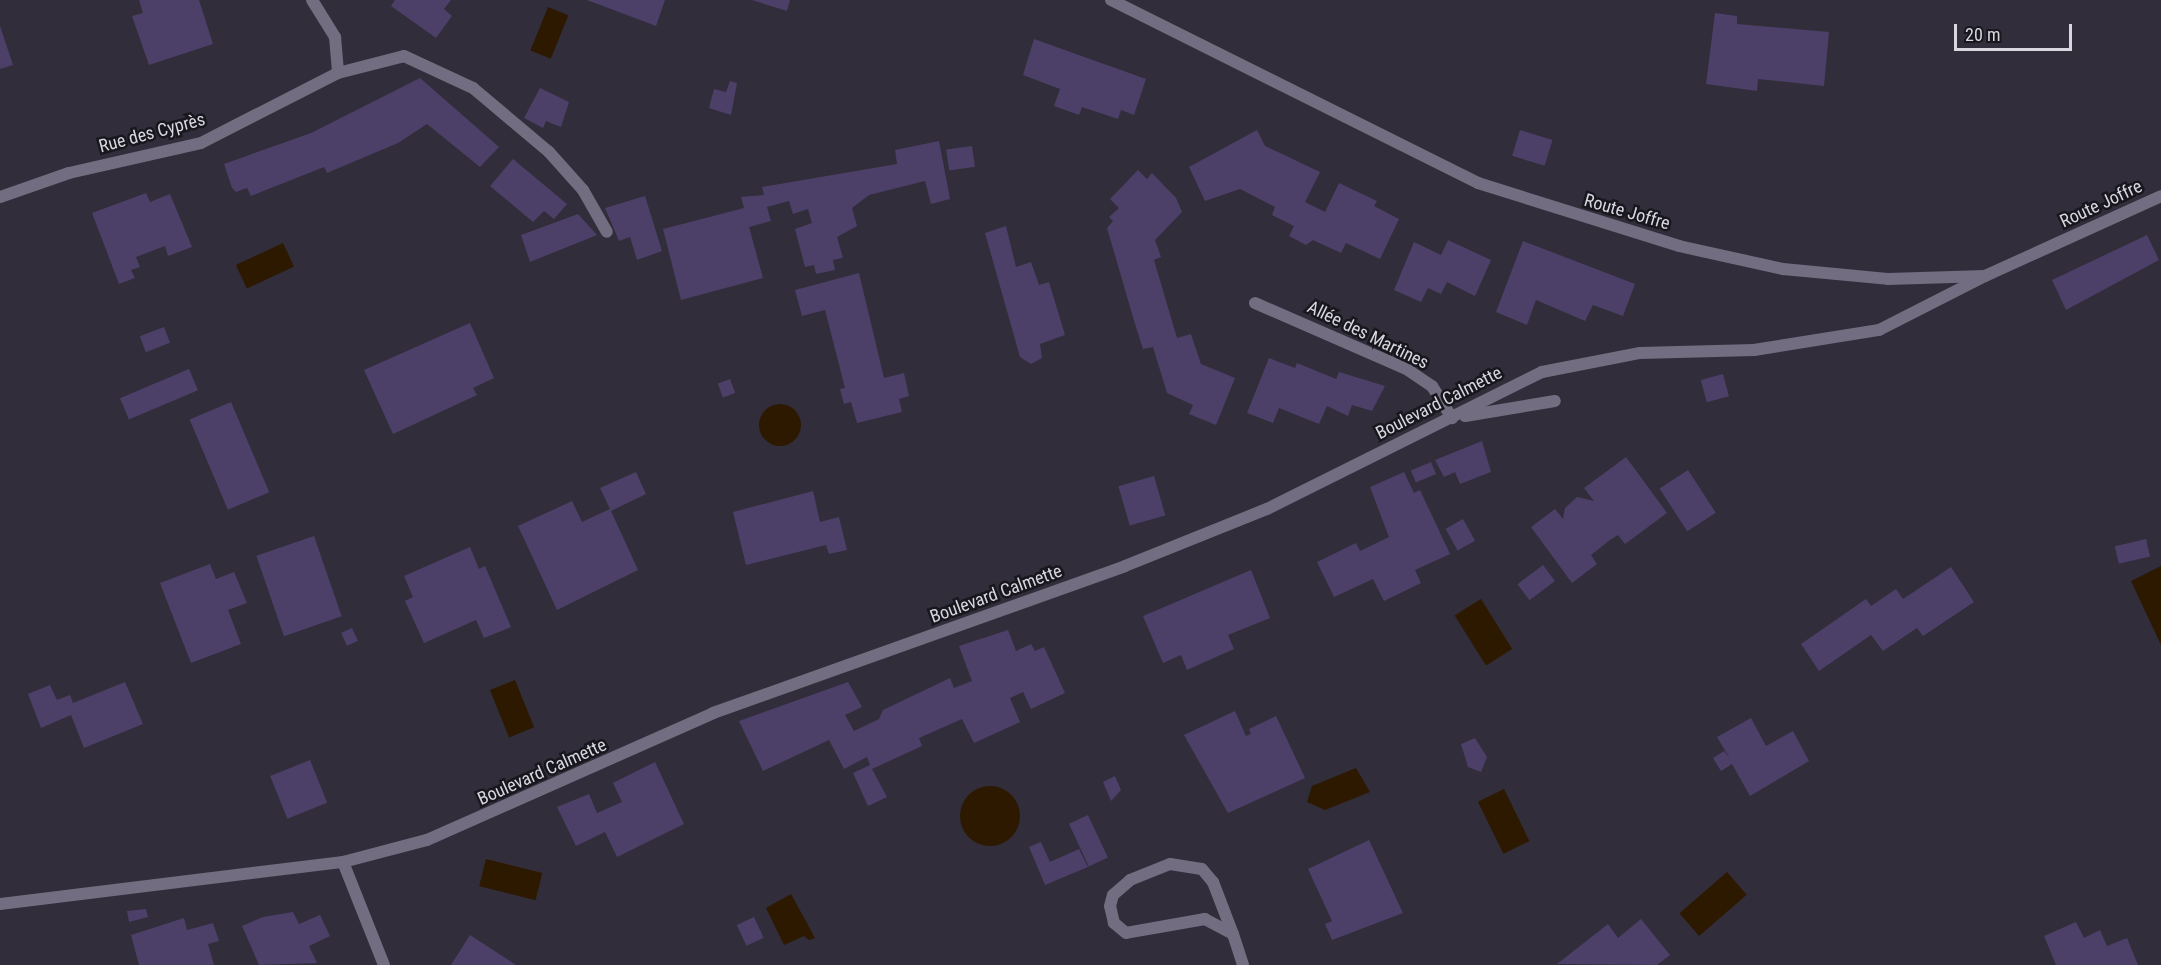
<!DOCTYPE html>
<html>
<head>
<meta charset="utf-8">
<style>
	body { margin:0 }
	#map { position:relative; width:2161px; height:965px; overflow:hidden; background:#312d3a; font-family:"Roboto Condensed",sans-serif }
	div>[style] { position:absolute }
	[style*='--x'] { left:calc(var(--x)*1px); top:calc(var(--y)*1px); width:calc(var(--w)*1px); rotate:calc(var(--a)*1deg) }
	.water>* { inset:0; background:#2d1900; transform-origin:0 0 }
	.round { border-radius:50% }
	.building>* { inset:0; background:#4c4068; transform-origin:0 0 }
	.street>* { height:12px; margin:-6px; padding:0 6px; transform-origin:6px; border-radius:6px; background:#726d80 }
	span { translate:-50% -50%; white-space:nowrap; text-align:center; line-height:1.15; -webkit-text-stroke:5px #18171d; paint-order:stroke }
	.street-label { font-size:18px; color:#d8d6df }
	.scale { position:absolute; left:1954px; top:24px; width:118px; height:27px; box-sizing:border-box; border:3px solid #d8d6df; border-top:0; padding-left:8px; font-size:18px; line-height:21px; white-space:nowrap; color:#d8d6df; -webkit-text-stroke:4px #18171d; paint-order:stroke }
</style>
</head>
<body>
<div id="map">
	<div class="water">
		<div style="left:548px;top:7px;width:22px;height:47px;rotate:22deg"></div>
		<div style="left:283px;top:243px;width:26px;height:52px;rotate:65deg"></div>
		<div class="round" style="left:759px;top:404px;width:42px;height:42px"></div>
		<div style="clip-path:polygon(2161px 566px,2161px 645px,2131px 581px)"></div>
		<div style="left:1481px;top:599px;width:59px;height:31px;rotate:58deg"></div>
		<div style="left:515px;top:680px;width:51px;height:27px;rotate:68deg"></div>
		<div style="clip-path:polygon(1356px 768px,1370px 792px,1325px 810px,1307px 802px,1312px 786px)"></div>
		<div class="round" style="left:960px;top:786px;width:60px;height:60px"></div>
		<div style="left:1504px;top:789px;width:58px;height:29px;rotate:64deg"></div>
		<div style="left:486px;top:859px;width:58px;height:28px;rotate:14deg"></div>
		<div style="left:1727px;top:872px;width:30px;height:63px;rotate:49deg"></div>
		<div style="clip-path:polygon(791px 894px,815px 938px,809px 940px,804px 936px,784px 945px,766px 908px)"></div>
	</div>
	<div class="building">
		<div style="clip-path:polygon(139px 0,199px 0,213px 44px,149px 65px,132px 16px,143px 13px)"></div>
		<div style="clip-path:polygon(395px 0,451px 0,444px 9px,452px 16px,436px 38px,391px 6px)"></div>
		<div style="clip-path:polygon(587px 0,665px 0,656px 26px)"></div>
		<div style="clip-path:polygon(752px 0,790px 0,787px 11px)"></div>
		<div style="clip-path:polygon(1715px 13px,1737px 16px,1737px 24px,1829px 32px,1824px 86px,1758px 79px,1757px 91px,1706px 84px)"></div>
		<div style="clip-path:polygon(0 26px,13px 65px,0 69px)"></div>
		<div style="clip-path:polygon(1034px 39px,1146px 79px,1134px 115px,1121px 110px,1118px 119px,1082px 107px,1079px 115px,1054px 106px,1060px 89px,1023px 75px)"></div>
		<div style="clip-path:polygon(420px 78px,499px 147px,480px 167px,427px 124px,398px 143px,327px 173px,324px 167px,251px 196px,247px 188px,236px 192px,232px 188px,224px 164px,311px 133px)"></div>
		<div style="clip-path:polygon(730px 81px,737px 83px,731px 115px,709px 108px,714px 89px,726px 92px)"></div>
		<div style="clip-path:polygon(540px 88px,569px 102px,561px 127px,546px 121px,543px 128px,524px 118px)"></div>
		<div style="clip-path:polygon(1257px 130px,1265px 146px,1320px 172px,1305px 202px,1325px 212px,1339px 183px,1377px 201px,1374px 206px,1399px 219px,1380px 259px,1346px 243px,1341px 253px,1313px 240px,1306px 245px,1289px 236px,1294px 226px,1272px 215px,1275px 207px,1240px 189px,1205px 201px,1189px 167px)"></div>
		<div style="left:1520px;top:130px;width:34px;height:27px;rotate:17deg"></div>
		<div style="clip-path:polygon(939px 141px,950px 199px,931px 204px,925px 181px,869px 195px,852px 208px,857px 226px,837px 237px,843px 258px,833px 260px,835px 270px,816px 274px,814px 265px,805px 267px,795px 229px,812px 223px,808px 209px,793px 214px,789px 201px,767px 207px,771px 221px,749px 227px,763px 278px,681px 300px,663px 229px,744px 208px,741px 197px,764px 195px,762px 187px,897px 164px,895px 150px)"></div>
		<div style="left:972px;top:146px;width:21px;height:26px;rotate:82deg"></div>
		<div style="clip-path:polygon(513px 159px,567px 204px,554px 219px,544px 211px,533px 222px,490px 186px)"></div>
		<div style="clip-path:polygon(1138px 170px,1147px 179px,1152px 173px,1176px 198px,1182px 212px,1155px 240px,1161px 257px,1154px 260px,1177px 338px,1191px 334px,1201px 364px,1235px 378px,1216px 425px,1189px 414px,1193px 405px,1167px 393px,1153px 347px,1143px 349px,1135px 324px,1107px 228px,1113px 221px,1109px 217px,1119px 208px,1110px 199px)"></div>
		<div style="clip-path:polygon(146px 193px,150px 202px,170px 194px,192px 247px,168px 256px,165px 246px,136px 257px,140px 267px,131px 270px,135px 278px,119px 284px,92px 213px)"></div>
		<div style="clip-path:polygon(645px 196px,662px 251px,637px 260px,630px 237px,619px 241px,605px 208px)"></div>
		<div style="clip-path:polygon(578px 214px,597px 235px,530px 262px,521px 235px)"></div>
		<div style="clip-path:polygon(1006px 226px,1016px 267px,1031px 262px,1039px 285px,1049px 282px,1065px 335px,1040px 344px,1042px 358px,1031px 364px,1020px 357px,985px 233px)"></div>
		<div style="clip-path:polygon(2147px 235px,2159px 260px,2066px 310px,2052px 280px)"></div>
		<div style="clip-path:polygon(1448px 240px,1491px 260px,1475px 296px,1447px 282px,1441px 294px,1428px 288px,1421px 302px,1394px 290px,1414px 242px,1441px 255px)"></div>
		<div style="clip-path:polygon(1523px 241px,1635px 284px,1623px 316px,1593px 305px,1585px 321px,1536px 300px,1527px 325px,1496px 312px)"></div>
		<div style="clip-path:polygon(859px 273px,884px 378px,904px 373px,909px 396px,899px 399px,902px 412px,857px 423px,851px 402px,844px 404px,840px 389px,845px 388px,825px 310px,802px 316px,795px 290px)"></div>
		<div style="clip-path:polygon(470px 323px,494px 378px,473px 388px,477px 395px,393px 434px,364px 370px)"></div>
		<div style="left:164px;top:327px;width:17px;height:26px;rotate:69deg"></div>
		<div style="clip-path:polygon(1269px 358px,1295px 368px,1297px 363px,1336px 379px,1339px 372px,1385px 386px,1372px 411px,1352px 405px,1348px 416px,1327px 406px,1319px 424px,1279px 408px,1273px 423px,1247px 413px)"></div>
		<div style="left:189px;top:369px;width:23px;height:75px;rotate:67deg"></div>
		<div style="left:1723px;top:374px;width:23px;height:23px;rotate:75deg"></div>
		<div style="left:730px;top:379px;width:15px;height:13px;rotate:70deg"></div>
		<div style="left:231px;top:402px;width:98px;height:45px;rotate:67deg"></div>
		<div style="clip-path:polygon(1482px 441px,1491px 472px,1460px 484px,1455px 472px,1444px 477px,1435px 460px)"></div>
		<div style="clip-path:polygon(1626px 457px,1667px 513px,1625px 544px,1618px 535px,1610px 540px,1591px 555px,1597px 564px,1572px 583px,1531px 527px,1555px 509px,1563px 519px,1565px 508px,1577px 497px,1594px 501px,1584px 488px)"></div>
		<div style="left:1431px;top:462px;width:13px;height:22px;rotate:67deg"></div>
		<div style="left:1688px;top:470px;width:51px;height:34px;rotate:57deg"></div>
		<div style="clip-path:polygon(636px 472px,646px 494px,611px 511px,638px 570px,557px 610px,518px 526px,572px 501px,582px 522px,610px 509px,600px 488px)"></div>
		<div style="clip-path:polygon(1404px 472px,1414px 493px,1420px 490px,1450px 554px,1415px 570px,1421px 583px,1384px 601px,1373px 579px,1334px 597px,1317px 562px,1356px 543px,1360px 551px,1389px 537px,1370px 487px)"></div>
		<div style="left:1154px;top:476px;width:41px;height:37px;rotate:74deg"></div>
		<div style="clip-path:polygon(813px 491px,820px 522px,839px 517px,847px 550px,829px 554px,826px 545px,746px 565px,733px 512px)"></div>
		<div style="left:1463px;top:519px;width:25px;height:20px;rotate:61deg"></div>
		<div style="left:314px;top:536px;width:85px;height:61px;rotate:71deg"></div>
		<div style="left:2146px;top:539px;width:18px;height:32px;rotate:77deg"></div>
		<div style="clip-path:polygon(470px 547px,479px 569px,485px 566px,511px 627px,484px 638px,476px 620px,424px 643px,405px 601px,413px 597px,404px 576px)"></div>
		<div style="clip-path:polygon(210px 564px,216px 579px,234px 572px,247px 603px,228px 610px,241px 644px,191px 663px,160px 583px)"></div>
		<div style="left:1543px;top:565px;width:20px;height:32px;rotate:53deg"></div>
		<div style="clip-path:polygon(1951px 567px,1974px 602px,1923px 636px,1917px 628px,1883px 651px,1871px 635px,1819px 671px,1801px 644px,1866px 599px,1871px 606px,1896px 589px,1903px 599px)"></div>
		<div style="clip-path:polygon(1251px 570px,1270px 618px,1228px 635px,1234px 649px,1187px 670px,1181px 655px,1163px 663px,1143px 616px)"></div>
		<div style="left:352px;top:628px;width:14px;height:12px;rotate:65deg"></div>
		<div style="clip-path:polygon(1008px 630px,1016px 651px,1031px 644px,1035px 651px,1044px 647px,1065px 693px,1031px 709px,1023px 692px,1010px 698px,1020px 722px,974px 743px,962px 719px,919px 738px,922px 746px,872px 769px,887px 797px,868px 806px,853px 773px,870px 765px,867px 757px,844px 769px,829px 740px,763px 771px,739px 721px,848px 682px,862px 707px,845px 715px,854px 731px,879px 719px,883px 710px,950px 678px,954px 688px,972px 681px,959px 646px)"></div>
		<div style="clip-path:polygon(125px 682px,143px 724px,84px 748px,71px 715px,41px 728px,28px 694px,50px 685px,57px 700px,70px 695px,73px 703px)"></div>
		<div style="clip-path:polygon(1235px 711px,1246px 736px,1251px 734px,1249px 729px,1276px 716px,1305px 778px,1228px 813px,1184px 735px)"></div>
		<div style="clip-path:polygon(1751px 718px,1766px 746px,1793px 731px,1809px 761px,1750px 796px,1732px 764px,1721px 771px,1713px 758px,1724px 751px,1730px 759px,1717px 737px)"></div>
		<div style="clip-path:polygon(1475px 738px,1487px 757px,1481px 772px,1468px 767px,1461px 744px)"></div>
		<div style="left:310px;top:760px;width:46px;height:43px;rotate:68deg"></div>
		<div style="clip-path:polygon(655px 762px,684px 824px,617px 857px,605px 832px,576px 846px,557px 807px,589px 794px,597px 813px,622px 802px,613px 783px)"></div>
		<div style="clip-path:polygon(1115px 776px,1121px 790px,1111px 801px,1103px 782px)"></div>
		<div style="left:1088px;top:815px;width:47px;height:21px;rotate:65deg"></div>
		<div style="clip-path:polygon(1369px 840px,1403px 913px,1332px 940px,1325px 924px,1332px 921px,1308px 869px)"></div>
		<div style="clip-path:polygon(1041px 842px,1050px 862px,1079px 849px,1088px 867px,1045px 885px,1029px 847px)"></div>
		<div style="clip-path:polygon(146px 909px,148px 917px,129px 922px,127px 911px)"></div>
		<div style="clip-path:polygon(293px 912px,299px 924px,320px 915px,330px 936px,309px 946px,317px 963px,259px 965px,242px 926px,263px 917px)"></div>
		<div style="left:754px;top:917px;width:23px;height:19px;rotate:65deg"></div>
		<div style="clip-path:polygon(184px 918px,187px 930px,213px 923px,219px 941px,208px 944px,214px 965px,139px 965px,131px 935px)"></div>
		<div style="clip-path:polygon(1641px 919px,1670px 955px,1657px 965px,1557px 964px,1608px 924px,1618px 938px)"></div>
		<div style="clip-path:polygon(2076px 922px,2084px 938px,2100px 930px,2107px 946px,2127px 938px,2138px 965px,2056px 965px,2044px 936px)"></div>
		<div style="clip-path:polygon(470px 935px,516px 965px,451px 965px)"></div>
	</div>
	<div class="street">
		<div style="--x:312;--y:0;--w:44;--a:58.1"></div>
		<div style="--x:335;--y:37;--w:36;--a:85"></div>
		<div style="--x:338;--y:73;--w:68;--a:-14.4"></div>
		<div style="--x:404;--y:56;--w:76;--a:24.9"></div>
		<div style="--x:473;--y:88;--w:99;--a:40.1"></div>
		<div style="--x:549;--y:152;--w:51;--a:48.2"></div>
		<div style="--x:583;--y:190;--w:48;--a:60.3"></div>
		<div style="--x:1111;--y:0;--w:410;--a:26.5"></div>
		<div style="--x:1478;--y:183;--w:211;--a:17.4"></div>
		<div style="--x:1679;--y:246;--w:107;--a:12.5"></div>
		<div style="--x:1783;--y:269;--w:105;--a:5.4"></div>
		<div style="--x:1888;--y:279;--w:97;--a:-1.8"></div>
		<div style="--x:1985;--y:276;--w:193;--a:-24.4"></div>
		<div style="--x:0;--y:197;--w:73;--a:-19.2"></div>
		<div style="--x:69;--y:173;--w:135;--a:-12.8"></div>
		<div style="--x:201;--y:143;--w:154;--a:-27.1"></div>
		<div style="--x:1255;--y:303;--w:167;--a:23.6"></div>
		<div style="--x:1408;--y:370;--w:29;--a:34"></div>
		<div style="--x:1432;--y:386;--w:38;--a:58"></div>
		<div style="--x:1465;--y:416;--w:91;--a:-9.5"></div>
		<div style="--x:343;--y:862;--w:111;--a:68.3"></div>
		<div style="--x:0;--y:904;--w:346;--a:-7"></div>
		<div style="--x:343;--y:862;--w:87;--a:-14.7"></div>
		<div style="--x:427;--y:840;--w:313;--a:-23.9"></div>
		<div style="--x:713;--y:713;--w:437;--a:-19.6"></div>
		<div style="--x:1125;--y:566;--w:153;--a:-21.9"></div>
		<div style="--x:1267;--y:509;--w:307;--a:-26.5"></div>
		<div style="--x:1542;--y:372;--w:100;--a:-11"></div>
		<div style="--x:1640;--y:353;--w:114;--a:-1.5"></div>
		<div style="--x:1754;--y:350;--w:127;--a:-9.1"></div>
		<div style="--x:1879;--y:330;--w:119;--a:-27"></div>
		<div style="--x:1233;--y:934;--w:32;--a:-152"></div>
		<div style="--x:1205;--y:919;--w:80;--a:170"></div>
		<div style="--x:1126;--y:933;--w:16;--a:-140"></div>
		<div style="--x:1114;--y:923;--w:17;--a:-103"></div>
		<div style="--x:1110;--y:906;--w:11;--a:-75"></div>
		<div style="--x:1113;--y:895;--w:23;--a:-41"></div>
		<div style="--x:1130;--y:880;--w:43;--a:-21.8"></div>
		<div style="--x:1170;--y:864;--w:32;--a:9"></div>
		<div style="--x:1202;--y:869;--w:17;--a:50"></div>
		<div style="--x:1213;--y:882;--w:56;--a:69"></div>
		<div style="--x:1233;--y:934;--w:33;--a:72"></div>
	</div>
	<div class="street-label">
		<span style="left:152px;top:133px;rotate:-15deg">Rue des Cyprès</span>
		<span style="left:2101px;top:204px;rotate:-25deg">Route Joffre</span>
		<span style="left:1627px;top:212px;rotate:16deg">Route Joffre</span>
		<span style="left:1368px;top:335px;rotate:26deg">Allée des Martines</span>
		<span style="left:1439px;top:403px;rotate:-27deg">Boulevard Calmette</span>
		<span style="left:996px;top:594px;rotate:-20deg">Boulevard Calmette</span>
		<span style="left:542px;top:772px;rotate:-24deg">Boulevard Calmette</span>
	</div>
	<div class="scale">20 m</div>
</div>
</body>
</html>
